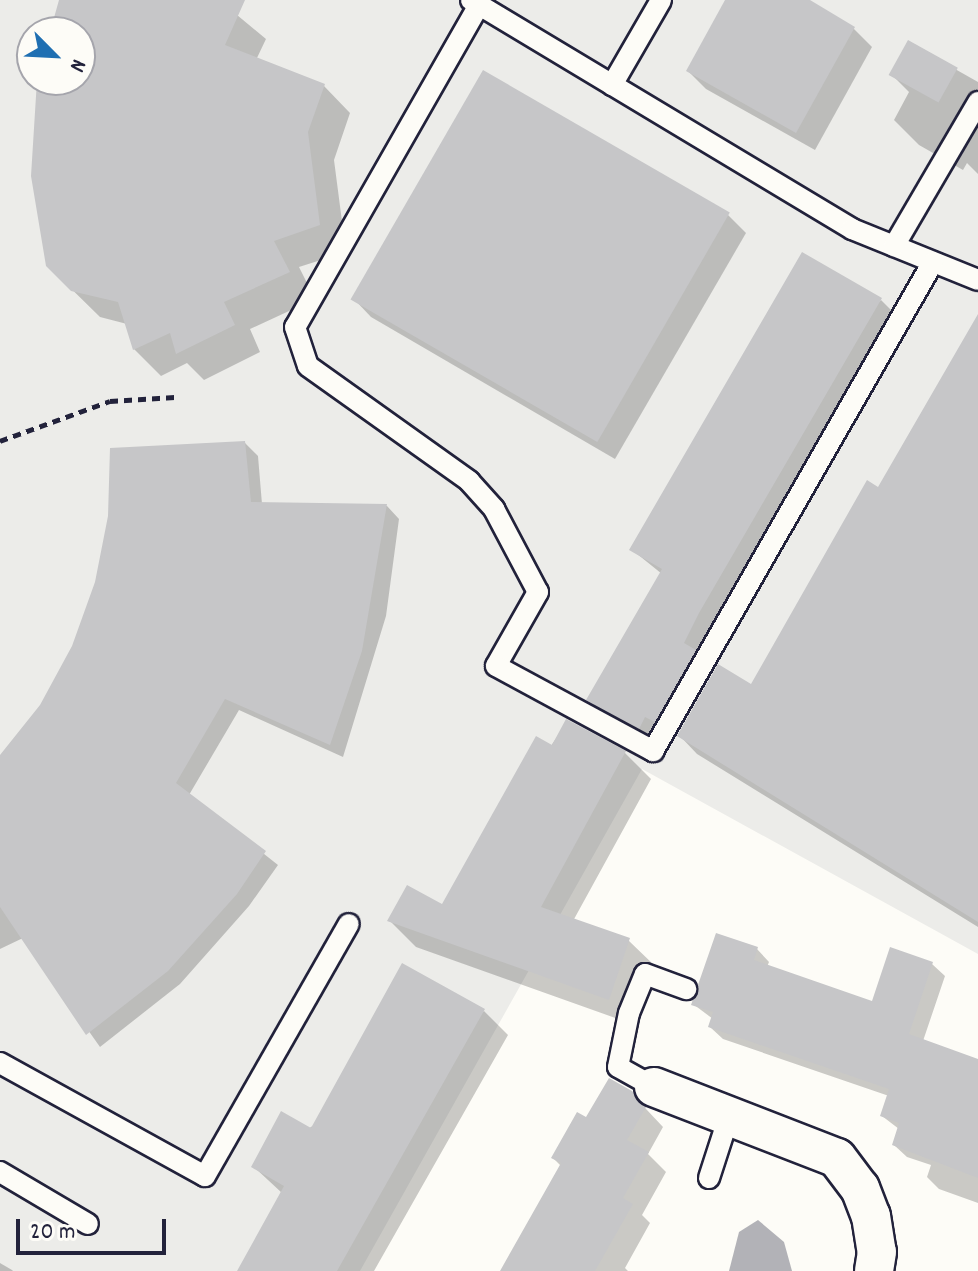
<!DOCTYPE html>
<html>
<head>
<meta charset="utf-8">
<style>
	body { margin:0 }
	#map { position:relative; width:978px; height:1271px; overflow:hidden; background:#fdfcf7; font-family:Dekko,sans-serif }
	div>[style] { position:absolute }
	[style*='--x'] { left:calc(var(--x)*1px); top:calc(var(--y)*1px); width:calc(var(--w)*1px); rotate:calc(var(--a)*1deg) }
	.built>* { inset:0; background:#ecece9 }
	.water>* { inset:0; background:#b2b2b7 }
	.shadow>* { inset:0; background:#0003 }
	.building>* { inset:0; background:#c6c6c8; transform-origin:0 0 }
	.path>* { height:5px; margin-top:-2.5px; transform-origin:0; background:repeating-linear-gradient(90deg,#22223b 0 8px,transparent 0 14px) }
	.roads { filter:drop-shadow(2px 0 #22223b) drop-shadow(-2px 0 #22223b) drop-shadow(0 2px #22223b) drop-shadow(0 -2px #22223b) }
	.service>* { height:20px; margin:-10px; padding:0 10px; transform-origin:10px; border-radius:10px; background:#fdfcf7 }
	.minor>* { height:38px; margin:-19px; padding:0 19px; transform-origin:19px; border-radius:19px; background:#fdfcf7 }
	span { translate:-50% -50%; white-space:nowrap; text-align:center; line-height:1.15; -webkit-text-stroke:6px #fdfcf7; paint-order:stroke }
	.north { position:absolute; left:16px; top:16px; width:80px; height:80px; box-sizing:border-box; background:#fdfcf7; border:2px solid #a5a5ac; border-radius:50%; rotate:114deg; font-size:22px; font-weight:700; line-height:32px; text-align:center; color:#22223b }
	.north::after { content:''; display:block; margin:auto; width:28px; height:36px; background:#1f6fb2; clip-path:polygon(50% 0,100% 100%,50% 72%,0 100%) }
	.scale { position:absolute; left:16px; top:1219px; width:150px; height:36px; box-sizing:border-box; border:4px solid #22223b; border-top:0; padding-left:10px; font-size:24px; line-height:28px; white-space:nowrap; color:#22223b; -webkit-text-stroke:6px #fdfcf7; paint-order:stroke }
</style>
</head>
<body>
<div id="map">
	<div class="built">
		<div style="clip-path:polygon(evenodd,0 0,978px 0,978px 954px,642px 769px,360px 1271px,0 1271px,0 0,32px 32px,80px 32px,80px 80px,32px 80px,32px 32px)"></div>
	</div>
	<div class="water">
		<div style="clip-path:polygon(758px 1220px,784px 1242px,792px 1271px,729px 1271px,739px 1232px)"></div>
	</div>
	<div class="shadow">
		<div style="clip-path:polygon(61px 0,219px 0,266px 39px,256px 60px,324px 86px,350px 113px,334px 160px,346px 252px,299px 267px,315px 299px,250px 329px,260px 352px,204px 380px,187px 363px,161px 376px,134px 349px,127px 324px,100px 317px,48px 266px,39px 80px,80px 80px,80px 32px,52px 32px)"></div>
		<div style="clip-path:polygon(728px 0,806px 0,854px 29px,872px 47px,815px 150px,706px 89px,688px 71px)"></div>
		<div style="clip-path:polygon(909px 43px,978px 82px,978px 174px,967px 163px,963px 170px,919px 145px,894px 120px,909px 92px,891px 74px)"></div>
		<div style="clip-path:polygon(484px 73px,728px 215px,746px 233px,615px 459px,371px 317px,353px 298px)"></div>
		<div style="clip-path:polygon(881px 300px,898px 317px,702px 659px,712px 669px,672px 738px,663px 732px,657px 744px,606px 717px,589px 700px,662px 574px,631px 549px)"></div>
		<div style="clip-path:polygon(978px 318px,978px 927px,697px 754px,679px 735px,752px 687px,879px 490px)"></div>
		<div style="clip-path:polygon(245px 443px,258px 456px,262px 504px,387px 506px,399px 519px,386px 616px,343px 757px,239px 710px,189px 795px,278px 865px,249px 906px,180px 984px,100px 1047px,23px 938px,0 949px,0 758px)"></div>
		<div style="clip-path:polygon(567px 722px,625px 753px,651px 779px,573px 921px,628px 940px,655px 966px,635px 1025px,416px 947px,390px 921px,443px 907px)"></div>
		<div style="clip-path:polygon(757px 949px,769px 962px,767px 967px,873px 1003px,932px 964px,945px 976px,923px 1041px,978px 1076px,978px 1203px,939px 1189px,927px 1177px,931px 1165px,907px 1157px,894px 1145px,899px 1129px,882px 1116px,889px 1096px,723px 1039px,710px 1027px,713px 1019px,693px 1004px)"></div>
		<div style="clip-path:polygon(484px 1011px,508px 1035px,374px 1271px,239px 1271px,282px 1193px,253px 1166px)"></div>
		<div style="clip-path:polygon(631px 1093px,663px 1127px,648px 1154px,666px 1172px,642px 1215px,650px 1223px,625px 1268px,628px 1271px,502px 1271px,561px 1166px,553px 1158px,587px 1120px)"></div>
		<div style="clip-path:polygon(0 1263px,12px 1270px,13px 1271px,0 1271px)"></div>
	</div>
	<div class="building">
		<div style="clip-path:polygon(59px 0,245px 0,225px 45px,325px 84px,308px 132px,320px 225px,274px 241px,290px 272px,224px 302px,235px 325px,176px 354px,170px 333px,133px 350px,118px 302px,71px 291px,46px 266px,31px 176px,37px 80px,80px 80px,80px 32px,50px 32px)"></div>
		<div style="clip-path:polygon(725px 0,810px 0,855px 27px,796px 133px,686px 71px)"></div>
		<div style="left:908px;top:40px;width:57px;height:40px;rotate:29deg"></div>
		<div style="left:483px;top:70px;width:285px;height:265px;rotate:30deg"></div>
		<div style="clip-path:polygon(802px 252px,882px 298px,699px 613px,684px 643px,696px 650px,655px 722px,645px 717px,639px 729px,586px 700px,662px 569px,629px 550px)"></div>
		<div style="clip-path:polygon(978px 314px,978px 922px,677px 736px,718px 664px,751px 684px,867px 480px,878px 487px)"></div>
		<div style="clip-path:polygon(245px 441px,251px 502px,387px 504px,362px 651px,330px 745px,225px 699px,176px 783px,266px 851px,237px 894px,168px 971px,86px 1035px,0 907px,0 755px,40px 705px,72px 646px,95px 582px,108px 516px,110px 448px)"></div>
		<div style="clip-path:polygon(566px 719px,626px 751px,541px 907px,630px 938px,609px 1000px,387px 921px,407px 885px,442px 904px,536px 736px,552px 745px)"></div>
		<div style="clip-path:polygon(716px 933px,758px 947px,754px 960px,872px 1001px,890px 947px,933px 962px,909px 1034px,978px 1059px,978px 1178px,892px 1145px,899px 1123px,880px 1116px,889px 1089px,708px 1027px,713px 1012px,691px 1005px)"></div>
		<div style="clip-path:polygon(402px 963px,485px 1009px,337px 1271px,237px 1271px,284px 1186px,251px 1167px,281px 1111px,311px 1128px)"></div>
		<div style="clip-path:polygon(609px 1078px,632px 1091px,646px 1107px,627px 1140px,649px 1152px,623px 1198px,633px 1204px,595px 1271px,500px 1271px,561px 1163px,551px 1158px,577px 1112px,586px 1117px)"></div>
	</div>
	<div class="path">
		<div style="--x:0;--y:441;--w:117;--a:-20"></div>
		<div style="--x:110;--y:401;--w:65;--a:-3.5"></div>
	</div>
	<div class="roads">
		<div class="service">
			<div style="--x:471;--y:0;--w:445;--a:31"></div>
			<div style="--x:852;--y:229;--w:136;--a:22"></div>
			<div style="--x:479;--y:5;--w:371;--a:119.7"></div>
			<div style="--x:295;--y:327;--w:41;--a:71.6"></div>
			<div style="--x:308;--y:366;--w:198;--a:35.5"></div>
			<div style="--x:469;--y:481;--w:38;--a:48"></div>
			<div style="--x:494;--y:509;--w:94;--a:62.1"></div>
			<div style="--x:538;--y:592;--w:85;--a:119.6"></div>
			<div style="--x:496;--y:666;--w:179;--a:28.4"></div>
			<div style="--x:653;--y:751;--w:563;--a:-60.2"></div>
			<div style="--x:612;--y:85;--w:98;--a:-60"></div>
			<div style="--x:894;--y:246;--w:167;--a:-59.7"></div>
			<div style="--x:0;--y:1063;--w:234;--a:28.9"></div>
			<div style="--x:205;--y:1176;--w:290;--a:-60.3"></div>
			<div style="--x:654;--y:1087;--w:41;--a:-150.9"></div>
			<div style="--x:618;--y:1067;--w:55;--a:-78.5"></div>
			<div style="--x:629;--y:1013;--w:42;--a:-67.7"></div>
			<div style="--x:645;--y:974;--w:44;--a:20.1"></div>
			<div style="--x:0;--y:1172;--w:102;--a:30.6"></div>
			<div style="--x:709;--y:1178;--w:62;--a:-72.1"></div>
		</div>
		<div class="minor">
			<div style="--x:654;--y:1087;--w:196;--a:21.2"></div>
			<div style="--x:837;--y:1158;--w:38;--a:53"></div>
			<div style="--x:860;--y:1188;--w:30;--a:69"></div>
			<div style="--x:871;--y:1216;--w:36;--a:81"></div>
			<div style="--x:877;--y:1252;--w:19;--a:99"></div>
		</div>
	</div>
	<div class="north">N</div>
	<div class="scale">20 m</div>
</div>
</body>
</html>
